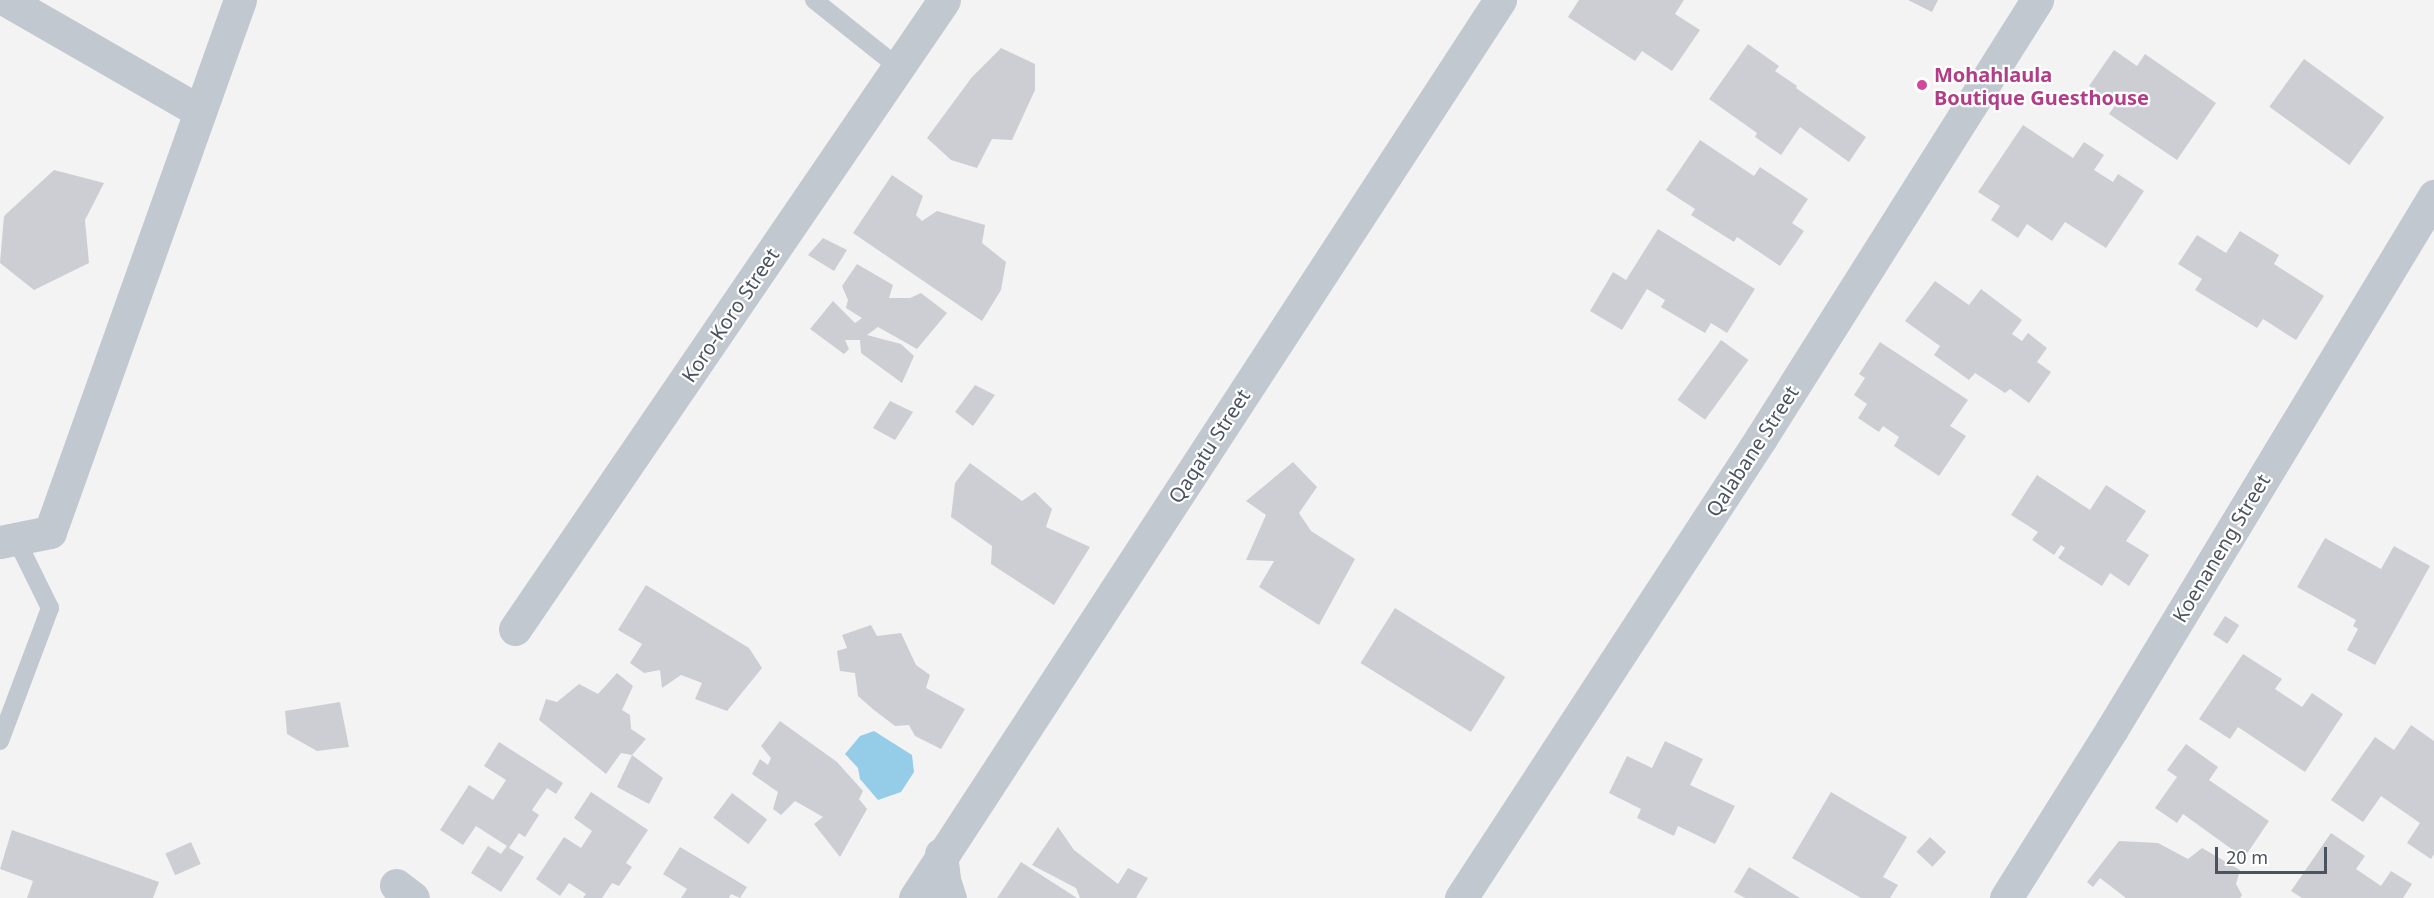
<!DOCTYPE html>
<html>
<head>
<meta charset="utf-8">
<style>
	body { margin:0 }
	#map { position:relative; width:2434px; height:898px; overflow:hidden; background:#f4f3f3; font-family:"Noto Sans",sans-serif }
	div>[style] { position:absolute }
	[style*='--x'] { left:calc(var(--x)*1px); top:calc(var(--y)*1px); width:calc(var(--w)*1px); rotate:calc(var(--a)*1deg) }
	.water>* { inset:0; background:#95cde8 }
	.building>* { inset:0; background:#cdced4; transform-origin:0 0 }
	.service>* { height:18px; margin:-9px; padding:0 9px; transform-origin:9px; border-radius:9px; background:#c1c8d0 }
	.minor>* { height:33px; margin:-16.5px; padding:0 16.5px; transform-origin:16.5px; border-radius:16.5px; background:#c1c8d0 }
	.dots>* { width:16px; height:16px; translate:-50% -50%; box-sizing:border-box; border:3px solid #fff; border-radius:50% }
	span { translate:-50% -50%; white-space:nowrap; text-align:center; line-height:1.15; -webkit-text-stroke:4.5px #fff; paint-order:stroke }
	.hotel-label { font-size:20px; color:#b23c85; font-weight:700 }
	.left { translate:0 -50%; text-align:left }
	.street-label { font-size:20px; color:#4b535f }
	.scale { position:absolute; left:2215px; top:847px; width:112px; height:27px; box-sizing:border-box; border:3px solid #4b535f; border-top:0; padding-left:8px; font-size:18px; line-height:21px; white-space:nowrap; color:#4b535f; -webkit-text-stroke:4px #fff; paint-order:stroke }
</style>
</head>
<body>
<div id="map">
	<div class="water">
		<div style="clip-path:polygon(874px 731px,912px 755px,914px 772px,901px 792px,878px 800px,860px 779px,858px 768px,845px 754px,860px 736px)"></div>
	</div>
	<div class="building">
		<div style="clip-path:polygon(1579px 0,1684px 0,1675px 14px,1700px 30px,1672px 71px,1642px 51px,1635px 61px,1568px 17px)"></div>
		<div style="clip-path:polygon(1908px 0,1938px 0,1932px 12px)"></div>
		<div style="clip-path:polygon(1748px 44px,1779px 66px,1775px 71px,1797px 86px,1796px 88px,1866px 137px,1849px 162px,1800px 127px,1781px 155px,1755px 137px,1757px 133px,1709px 99px)"></div>
		<div style="clip-path:polygon(1001px 48px,1035px 64px,1035px 90px,1012px 140px,992px 139px,977px 168px,951px 160px,927px 138px,972px 77px)"></div>
		<div style="clip-path:polygon(2114px 50px,2137px 66px,2145px 54px,2216px 103px,2177px 160px,2109px 114px,2116px 104px,2089px 86px)"></div>
		<div style="left:2304px;top:59px;width:99px;height:59px;rotate:36deg"></div>
		<div style="clip-path:polygon(2023px 125px,2073px 158px,2084px 142px,2104px 155px,2094px 170px,2113px 182px,2118px 174px,2144px 191px,2106px 248px,2065px 222px,2052px 241px,2027px 224px,2018px 238px,1991px 220px,2000px 206px,1978px 192px)"></div>
		<div style="clip-path:polygon(1700px 140px,1754px 176px,1760px 167px,1808px 199px,1792px 223px,1804px 231px,1780px 266px,1737px 237px,1734px 242px,1691px 215px,1695px 209px,1666px 190px)"></div>
		<div style="clip-path:polygon(54px 170px,104px 183px,85px 220px,89px 263px,34px 290px,0 263px,4px 216px)"></div>
		<div style="clip-path:polygon(892px 175px,923px 196px,916px 215px,922px 221px,937px 211px,985px 225px,982px 243px,1006px 262px,1001px 290px,982px 321px,853px 233px)"></div>
		<div style="clip-path:polygon(1658px 229px,1755px 289px,1727px 333px,1711px 323px,1705px 333px,1661px 307px,1665px 300px,1647px 289px,1622px 330px,1590px 311px,1613px 272px,1626px 280px)"></div>
		<div style="clip-path:polygon(2240px 231px,2279px 255px,2274px 264px,2324px 296px,2296px 340px,2263px 319px,2257px 328px,2195px 290px,2202px 279px,2178px 264px,2197px 235px,2226px 253px)"></div>
		<div style="clip-path:polygon(823px 238px,847px 250px,834px 271px,808px 255px)"></div>
		<div style="clip-path:polygon(857px 264px,893px 285px,889px 298px,910px 298px,921px 293px,947px 313px,917px 349px,878px 327px,867px 335px,901px 344px,914px 356px,902px 383px,861px 353px,860px 340px,845px 340px,849px 349px,844px 354px,810px 329px,833px 301px,855px 323px,862px 318px,846px 308px,848px 300px,842px 286px)"></div>
		<div style="clip-path:polygon(1935px 281px,1969px 305px,1981px 289px,2022px 320px,2012px 334px,2022px 341px,2028px 333px,2047px 348px,2037px 362px,2051px 372px,2029px 403px,2010px 389px,2005px 393px,1975px 373px,1969px 380px,1934px 355px,1940px 346px,1905px 321px)"></div>
		<div style="left:1721px;top:340px;width:34px;height:74px;rotate:36deg"></div>
		<div style="clip-path:polygon(1880px 342px,1968px 400px,1950px 426px,1966px 436px,1939px 476px,1894px 446px,1899px 437px,1883px 426px,1879px 432px,1858px 418px,1867px 404px,1854px 395px,1865px 378px,1859px 374px)"></div>
		<div style="clip-path:polygon(975px 385px,995px 395px,973px 426px,955px 412px)"></div>
		<div style="clip-path:polygon(890px 401px,913px 412px,895px 440px,873px 428px)"></div>
		<div style="clip-path:polygon(1293px 462px,1317px 487px,1299px 513px,1311px 531px,1355px 559px,1319px 625px,1259px 587px,1274px 561px,1246px 560px,1266px 515px,1246px 501px)"></div>
		<div style="clip-path:polygon(970px 463px,1022px 501px,1035px 492px,1052px 509px,1046px 527px,1090px 547px,1054px 605px,991px 564px,992px 546px,951px 517px,955px 483px)"></div>
		<div style="clip-path:polygon(2037px 475px,2090px 510px,2106px 485px,2146px 511px,2126px 541px,2149px 555px,2129px 586px,2110px 573px,2102px 586px,2058px 558px,2065px 548px,2061px 545px,2054px 555px,2032px 540px,2038px 532px,2011px 515px)"></div>
		<div style="clip-path:polygon(2325px 538px,2381px 569px,2394px 546px,2430px 566px,2375px 665px,2347px 650px,2358px 629px,2353px 626px,2356px 620px,2297px 587px)"></div>
		<div style="clip-path:polygon(646px 585px,749px 648px,762px 668px,727px 711px,695px 699px,702px 683px,681px 675px,662px 688px,660px 670px,644px 673px,630px 663px,642px 644px,618px 630px)"></div>
		<div style="left:1395px;top:608px;width:130px;height:65px;rotate:32deg"></div>
		<div style="left:2225px;top:616px;width:17px;height:22px;rotate:33deg"></div>
		<div style="clip-path:polygon(871px 625px,877px 636px,901px 633px,916px 665px,930px 675px,926px 688px,965px 709px,941px 749px,915px 736px,909px 725px,895px 726px,874px 710px,858px 696px,855px 673px,840px 671px,837px 651px,847px 648px,842px 635px)"></div>
		<div style="clip-path:polygon(2243px 654px,2282px 679px,2275px 689px,2302px 707px,2312px 693px,2343px 714px,2305px 772px,2238px 727px,2230px 739px,2199px 719px)"></div>
		<div style="clip-path:polygon(617px 673px,633px 686px,622px 710px,630px 715px,631px 729px,646px 739px,632px 755px,663px 778px,649px 804px,617px 787px,632px 755px,621px 753px,606px 774px,539px 720px,546px 699px,557px 702px,579px 684px,598px 694px)"></div>
		<div style="clip-path:polygon(340px 702px,349px 747px,317px 751px,287px 734px,285px 711px)"></div>
		<div style="clip-path:polygon(780px 721px,837px 762px,863px 791px,859px 799px,867px 809px,840px 857px,814px 824px,823px 817px,795px 801px,781px 815px,773px 809px,778px 792px,752px 774px,760px 759px,768px 765px,771px 758px,761px 746px)"></div>
		<div style="clip-path:polygon(2411px 725px,2434px 741px,2434px 854px,2431px 859px,2407px 843px,2420px 823px,2381px 796px,2363px 822px,2331px 800px,2375px 737px,2394px 750px)"></div>
		<div style="clip-path:polygon(1665px 741px,1703px 759px,1690px 785px,1735px 806px,1715px 844px,1678px 826px,1674px 836px,1637px 818px,1641px 809px,1609px 793px,1627px 756px,1652px 768px)"></div>
		<div style="clip-path:polygon(499px 742px,563px 783px,556px 794px,547px 788px,532px 810px,539px 815px,525px 837px,519px 833px,509px 848px,524px 857px,501px 892px,471px 873px,488px 846px,501px 854px,507px 846px,476px 826px,463px 845px,440px 830px,469px 785px,493px 800px,506px 780px,484px 766px)"></div>
		<div style="clip-path:polygon(2186px 744px,2218px 767px,2209px 780px,2269px 821px,2244px 858px,2183px 814px,2177px 823px,2155px 808px,2177px 777px,2167px 770px)"></div>
		<div style="clip-path:polygon(591px 792px,648px 830px,626px 863px,632px 867px,619px 886px,612px 883px,602px 898px,583px 898px,586px 894px,569px 883px,560px 896px,536px 879px,564px 837px,581px 848px,592px 831px,574px 818px)"></div>
		<div style="clip-path:polygon(1831px 792px,1907px 837px,1883px 877px,1898px 885px,1890px 898px,1861px 898px,1792px 858px)"></div>
		<div style="left:732px;top:793px;width:44px;height:31px;rotate:37deg"></div>
		<div style="clip-path:polygon(1058px 827px,1074px 850px,1118px 884px,1128px 868px,1148px 878px,1136px 898px,1080px 898px,1076px 888px,1032px 865px)"></div>
		<div style="clip-path:polygon(12px 830px,159px 882px,153px 898px,27px 898px,33px 881px,0 869px)"></div>
		<div style="clip-path:polygon(2331px 833px,2365px 856px,2356px 869px,2381px 886px,2391px 871px,2412px 884px,2403px 898px,2302px 898px,2291px 891px)"></div>
		<div style="left:1930px;top:837px;width:22px;height:20px;rotate:43deg"></div>
		<div style="clip-path:polygon(2119px 841px,2158px 843px,2188px 859px,2202px 848px,2240px 870px,2236px 884px,2242px 895px,2240px 898px,2126px 898px,2100px 878px,2093px 887px,2087px 882px)"></div>
		<div style="left:191px;top:842px;width:24px;height:28px;rotate:66deg"></div>
		<div style="clip-path:polygon(680px 847px,747px 887px,740px 898px,731px 894px,729px 898px,681px 898px,687px 889px,663px 874px)"></div>
		<div style="clip-path:polygon(1021px 862px,1077px 898px,997px 898px)"></div>
		<div style="clip-path:polygon(1749px 867px,1800px 898px,1745px 898px,1734px 892px)"></div>
	</div>
	<div class="service">
		<div style="--x:814;--y:0;--w:107;--a:38.6"></div>
		<div style="--x:0;--y:741;--w:142;--a:-69.4"></div>
		<div style="--x:50;--y:608;--w:77;--a:-116.2"></div>
	</div>
	<div class="minor">
		<div style="--x:6;--y:0;--w:223;--a:29.9"></div>
		<div style="--x:0;--y:542;--w:51;--a:-11.3"></div>
		<div style="--x:50;--y:532;--w:565;--a:-70.35"></div>
		<div style="--x:515;--y:629;--w:761;--a:-55.7"></div>
		<div style="--x:941;--y:854;--w:26;--a:83"></div>
		<div style="--x:944;--y:880;--w:19;--a:72"></div>
		<div style="--x:396;--y:885;--w:21;--a:37"></div>
		<div style="--x:915;--y:898;--w:1072;--a:-56.92"></div>
		<div style="--x:1461;--y:898;--w:549;--a:-56.89"></div>
		<div style="--x:1761;--y:438;--w:518;--a:-57.78"></div>
		<div style="--x:2006;--y:898;--w:199;--a:-57.9"></div>
		<div style="--x:2112;--y:729;--w:623;--a:-58.86"></div>
	</div>
	<div class="dots">
		<div style="left:1922px;top:85px;background:#d1479c"></div>
	</div>
	<div class="hotel-label">
		<span class="left" style="left:1934px;top:86px">Mohahlaula<br>Boutique Guesthouse</span>
	</div>
	<div class="street-label">
		<span style="left:730px;top:315px;rotate:-56deg">Koro-Koro Street</span>
		<span style="left:1209px;top:446px;rotate:-57deg">Qaqatu Street</span>
		<span style="left:1752px;top:451px;rotate:-57deg">Qalabane Street</span>
		<span style="left:2221px;top:548px;rotate:-59deg">Koenaneng Street</span>
	</div>
	<div class="scale">20 m</div>
</div>
</body>
</html>
